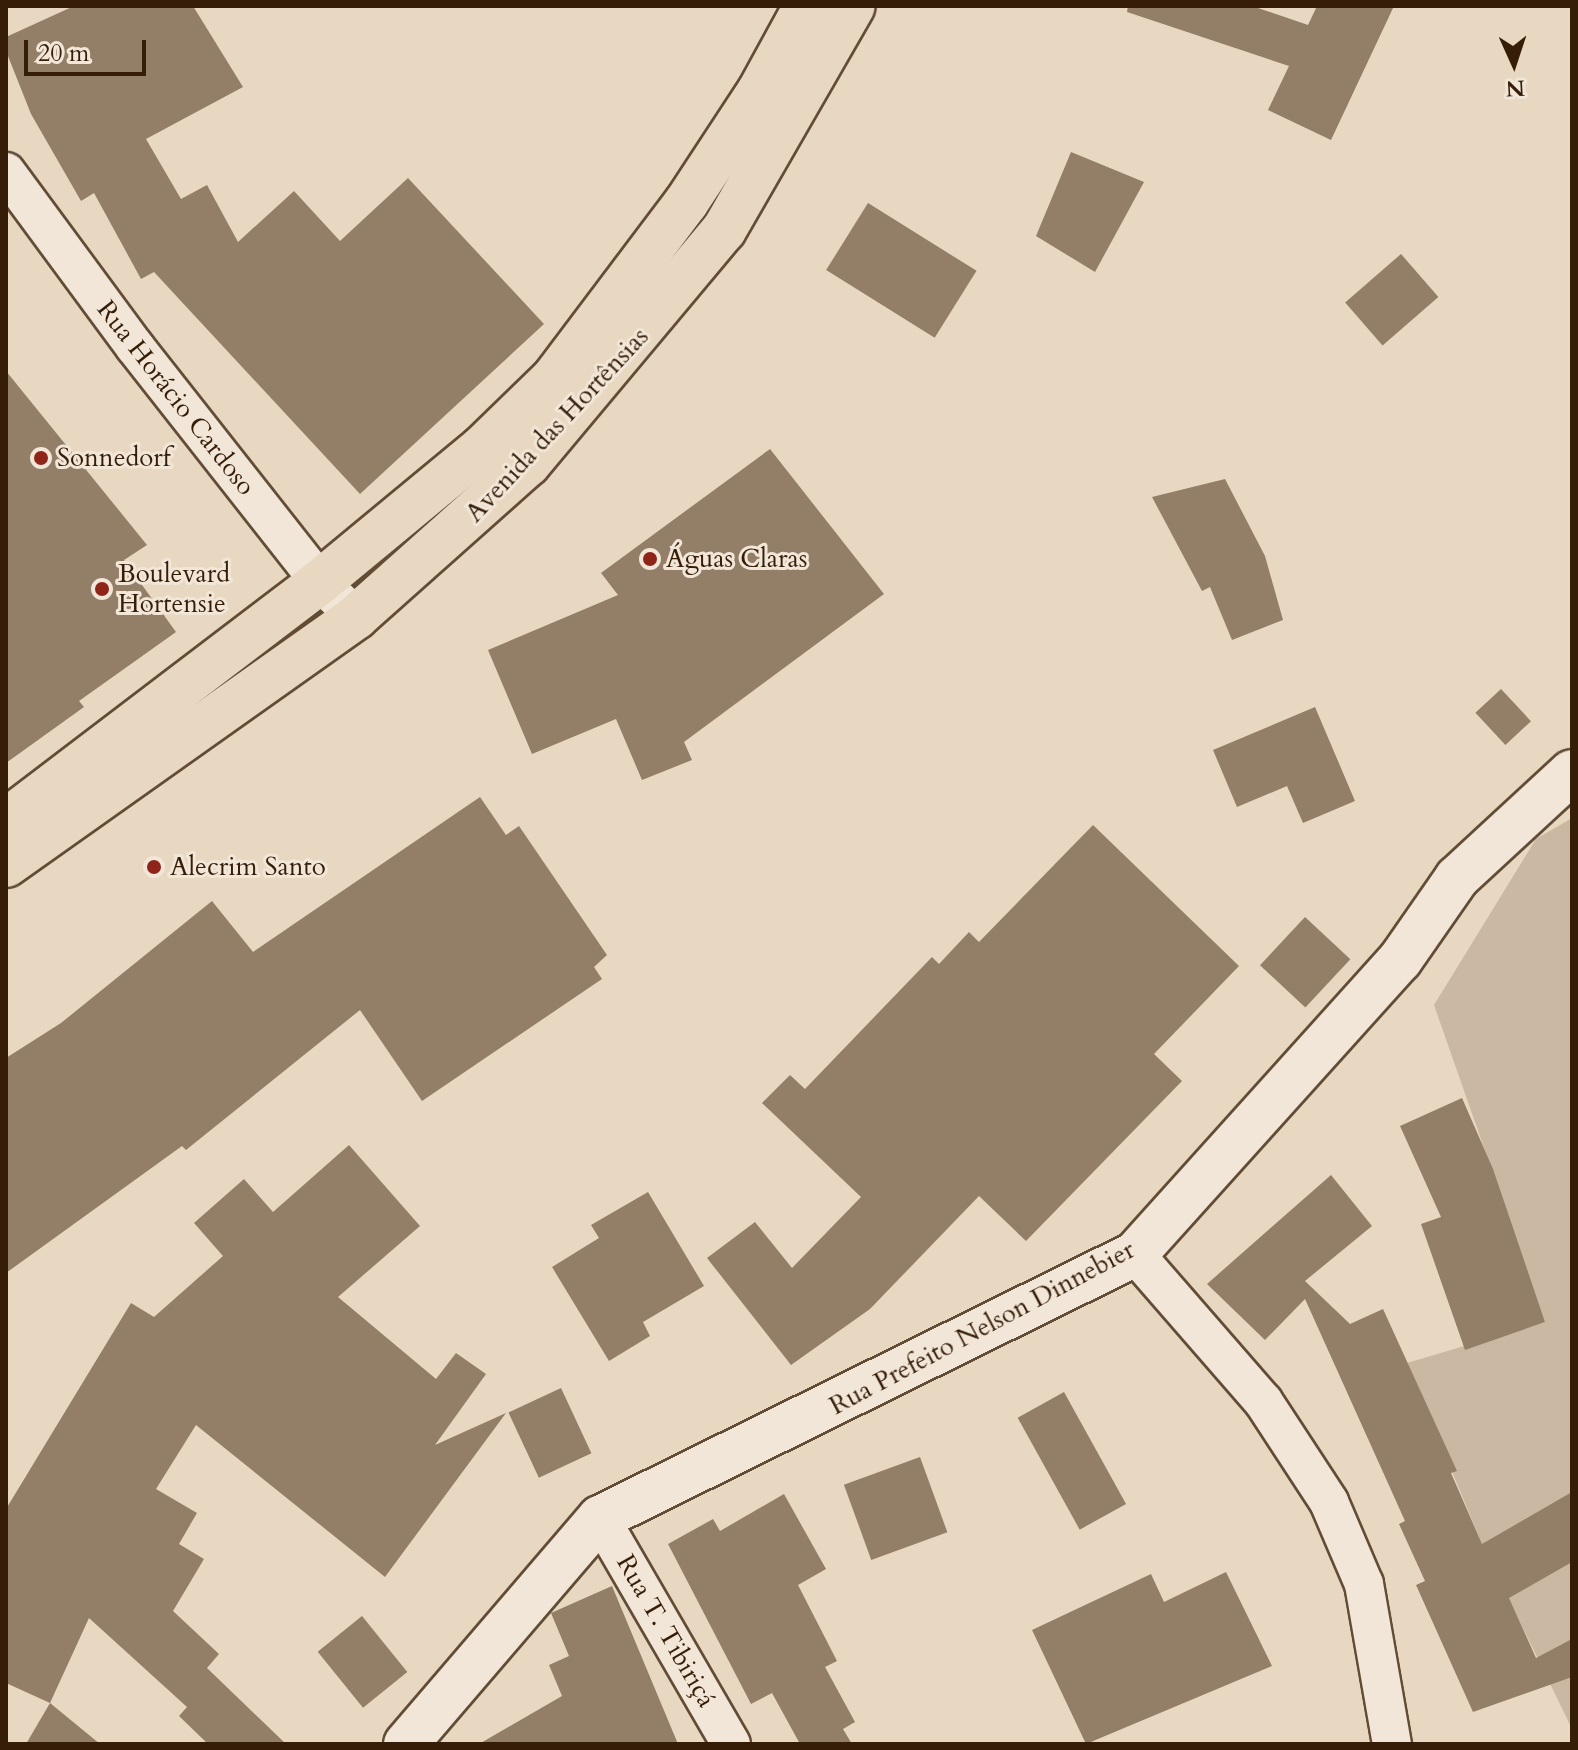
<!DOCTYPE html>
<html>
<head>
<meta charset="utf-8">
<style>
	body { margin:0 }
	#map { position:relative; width:1578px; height:1750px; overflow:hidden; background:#e9d8c1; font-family:Cardo,serif }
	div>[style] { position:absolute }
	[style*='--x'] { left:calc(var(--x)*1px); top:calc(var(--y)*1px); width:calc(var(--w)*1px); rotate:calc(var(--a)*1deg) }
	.green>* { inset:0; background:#cab8a2 }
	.building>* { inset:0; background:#937e68; transform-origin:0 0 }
	.roads { filter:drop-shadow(2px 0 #624c36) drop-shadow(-2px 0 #624c36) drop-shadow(0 2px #624c36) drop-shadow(0 -2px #624c36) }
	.minor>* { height:38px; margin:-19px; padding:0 19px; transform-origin:19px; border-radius:19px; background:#f1e6d7 }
	.tertiary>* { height:44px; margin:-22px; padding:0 22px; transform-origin:22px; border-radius:22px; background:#f1e6d7 }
	.primary>* { height:44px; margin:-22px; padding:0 22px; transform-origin:22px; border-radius:22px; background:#e9d8c1 }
	.dots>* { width:22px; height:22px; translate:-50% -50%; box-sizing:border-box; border:4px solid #f1e6d7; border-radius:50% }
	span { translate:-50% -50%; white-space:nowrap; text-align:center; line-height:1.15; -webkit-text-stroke:6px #f1e6d7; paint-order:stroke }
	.street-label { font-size:26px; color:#351d08 }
	.poi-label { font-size:26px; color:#351d08 }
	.left { translate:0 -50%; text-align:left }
	.frame { position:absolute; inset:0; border:8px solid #351d08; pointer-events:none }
	.north { position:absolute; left:1474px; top:24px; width:80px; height:80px; -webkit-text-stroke:6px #f1e6d7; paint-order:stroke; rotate:177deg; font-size:22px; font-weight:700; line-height:32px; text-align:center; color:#351d08 }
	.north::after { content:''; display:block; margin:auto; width:28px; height:36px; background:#351d08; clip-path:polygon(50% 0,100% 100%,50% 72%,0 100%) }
	.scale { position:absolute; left:24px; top:40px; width:122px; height:36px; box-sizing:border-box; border:4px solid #351d08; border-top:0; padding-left:10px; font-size:24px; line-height:28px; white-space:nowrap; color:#351d08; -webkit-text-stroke:6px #f1e6d7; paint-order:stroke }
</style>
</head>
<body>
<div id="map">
	<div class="green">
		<div style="clip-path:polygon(1572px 818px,1572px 1729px,1482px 1544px,1407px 1363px,1545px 1322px,1434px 1005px,1536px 839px)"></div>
	</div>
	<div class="building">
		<div style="clip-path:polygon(74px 6px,193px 6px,243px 87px,146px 139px,181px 199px,207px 185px,238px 242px,294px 191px,340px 241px,408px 178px,544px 324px,360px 494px,154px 272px,141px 279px,94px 193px,81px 201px,31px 114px,6px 51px,6px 37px)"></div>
		<div style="clip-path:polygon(1128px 6px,1252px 6px,1308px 25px,1317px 6px,1394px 6px,1331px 140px,1268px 110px,1289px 66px,1127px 12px)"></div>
		<div style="clip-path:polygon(1071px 152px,1144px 182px,1095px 272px,1036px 236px)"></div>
		<div style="left:868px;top:203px;width:128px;height:79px;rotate:32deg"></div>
		<div style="left:1401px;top:254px;width:57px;height:74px;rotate:49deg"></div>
		<div style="clip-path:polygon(6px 371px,147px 545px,124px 560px,176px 632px,79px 701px,84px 707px,6px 763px)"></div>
		<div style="clip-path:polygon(770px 449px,884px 594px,684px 742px,692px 760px,642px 780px,616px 719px,532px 754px,488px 650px,618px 595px,601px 573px)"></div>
		<div style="clip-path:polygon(1225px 479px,1265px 556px,1283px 620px,1232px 640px,1210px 587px,1202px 591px,1152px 497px)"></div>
		<div style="left:1501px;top:689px;width:44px;height:35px;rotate:47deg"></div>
		<div style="clip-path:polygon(1315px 707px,1355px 801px,1303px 823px,1287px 786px,1237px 807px,1213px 750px)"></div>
		<div style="clip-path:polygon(480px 797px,506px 835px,519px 826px,607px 955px,594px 967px,602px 979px,422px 1101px,360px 1010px,186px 1150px,182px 1146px,6px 1273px,6px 1058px,61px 1023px,212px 901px,253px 952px)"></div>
		<div style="clip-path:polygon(1093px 825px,1239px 966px,1154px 1054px,1182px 1081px,1026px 1241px,979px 1196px,870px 1309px,791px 1365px,707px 1258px,755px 1222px,792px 1268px,861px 1197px,762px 1103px,790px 1075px,805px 1089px,932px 957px,939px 964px,969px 932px,979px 942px)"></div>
		<div style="left:1305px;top:917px;width:62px;height:66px;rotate:43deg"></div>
		<div style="clip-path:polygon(1462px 1098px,1493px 1169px,1545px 1322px,1465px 1350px,1421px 1224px,1441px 1217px,1400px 1126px)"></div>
		<div style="clip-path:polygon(349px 1145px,420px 1226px,338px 1297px,436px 1379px,456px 1353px,486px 1374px,435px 1445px,506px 1413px,385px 1577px,196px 1425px,156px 1489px,197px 1513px,179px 1544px,204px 1559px,173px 1611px,219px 1654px,207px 1668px,286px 1744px,208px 1744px,179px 1716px,187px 1707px,89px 1618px,50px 1703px,6px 1683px,6px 1509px,131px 1303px,154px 1317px,223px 1256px,194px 1223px,244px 1179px,273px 1212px)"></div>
		<div style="clip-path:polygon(1331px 1175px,1372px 1226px,1305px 1281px,1350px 1324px,1383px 1309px,1457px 1471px,1451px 1473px,1482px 1544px,1572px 1492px,1572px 1562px,1509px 1598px,1536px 1658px,1572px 1639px,1572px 1677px,1473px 1712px,1416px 1585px,1425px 1581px,1399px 1524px,1405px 1521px,1305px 1299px,1265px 1340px,1207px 1284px)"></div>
		<div style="clip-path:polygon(648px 1192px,704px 1286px,643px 1322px,650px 1336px,609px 1361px,552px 1267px,599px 1238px,591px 1225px)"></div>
		<div style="left:561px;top:1388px;width:72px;height:58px;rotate:65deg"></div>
		<div style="left:1064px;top:1392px;width:128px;height:53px;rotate:61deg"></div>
		<div style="left:920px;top:1457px;width:80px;height:81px;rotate:70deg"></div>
		<div style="clip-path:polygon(784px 1494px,826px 1569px,798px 1585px,837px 1661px,825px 1667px,855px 1722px,843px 1729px,852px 1744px,800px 1744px,772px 1693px,751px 1704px,668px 1544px,713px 1519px,720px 1531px)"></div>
		<div style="clip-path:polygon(1226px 1572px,1272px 1666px,1086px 1744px,1032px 1630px,1151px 1574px,1164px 1602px)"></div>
		<div style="clip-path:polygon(612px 1586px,678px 1744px,479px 1744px,562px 1696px,549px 1665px,569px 1656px,551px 1613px)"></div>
		<div style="left:362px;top:1616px;width:72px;height:57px;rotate:51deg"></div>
		<div style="clip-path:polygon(50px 1703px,100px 1744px,26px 1744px)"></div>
	</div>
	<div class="roads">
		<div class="minor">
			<div style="--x:6;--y:172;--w:217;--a:53.6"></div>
			<div style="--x:135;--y:347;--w:299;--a:51.8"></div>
			<div style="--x:320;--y:582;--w:50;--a:44.2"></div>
			<div style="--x:1135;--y:1254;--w:195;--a:49"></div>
			<div style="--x:1263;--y:1401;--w:121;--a:56.8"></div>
			<div style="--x:1329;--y:1502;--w:89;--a:66.9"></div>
			<div style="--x:1364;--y:1584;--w:162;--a:80.1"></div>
			<div style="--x:600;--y:1518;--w:261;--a:59.9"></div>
		</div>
		<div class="tertiary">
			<div style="--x:406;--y:1744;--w:298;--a:-49.4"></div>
			<div style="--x:600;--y:1518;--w:597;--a:-26.26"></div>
			<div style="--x:1135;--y:1254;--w:396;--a:-48"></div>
			<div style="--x:1400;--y:960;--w:100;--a:-55.2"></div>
			<div style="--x:1457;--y:878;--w:156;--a:-42.7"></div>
		</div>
		<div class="primary">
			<div style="--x:6;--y:821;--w:395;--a:-37.3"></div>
			<div style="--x:320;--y:582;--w:209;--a:-39.6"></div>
			<div style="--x:481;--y:449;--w:102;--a:-44.2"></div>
			<div style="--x:554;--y:378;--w:219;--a:-53"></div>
			<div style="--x:686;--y:203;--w:133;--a:-56.7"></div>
			<div style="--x:759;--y:92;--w:98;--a:-61.3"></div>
			<div style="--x:6;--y:865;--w:429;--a:-35.3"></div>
			<div style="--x:356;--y:617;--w:230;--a:-41.7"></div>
			<div style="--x:528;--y:464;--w:305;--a:-50.1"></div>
			<div style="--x:724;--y:230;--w:258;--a:-60.1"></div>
		</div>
	</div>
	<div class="dots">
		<div style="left:41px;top:458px;background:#8f2418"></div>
		<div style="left:650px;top:559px;background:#8f2418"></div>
		<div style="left:102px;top:589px;background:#8f2418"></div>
		<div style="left:154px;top:867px;background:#8f2418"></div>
	</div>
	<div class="street-label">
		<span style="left:176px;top:398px;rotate:52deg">Rua Horácio Cardoso</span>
		<span style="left:557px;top:425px;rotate:-47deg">Avenida das Hortênsias</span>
		<span style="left:982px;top:1328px;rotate:-28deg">Rua Prefeito Nelson Dinnebier</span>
		<span style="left:666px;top:1631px;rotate:60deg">Rua T. Tibiriçá</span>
	</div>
	<div class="poi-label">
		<span class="left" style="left:57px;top:458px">Sonnedorf</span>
		<span class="left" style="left:666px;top:559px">Águas Claras</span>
		<span class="left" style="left:118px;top:589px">Boulevard<br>Hortensie</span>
		<span class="left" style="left:170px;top:867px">Alecrim Santo</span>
	</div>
	<div class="frame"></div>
	<div class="north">N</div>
	<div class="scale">20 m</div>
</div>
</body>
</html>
